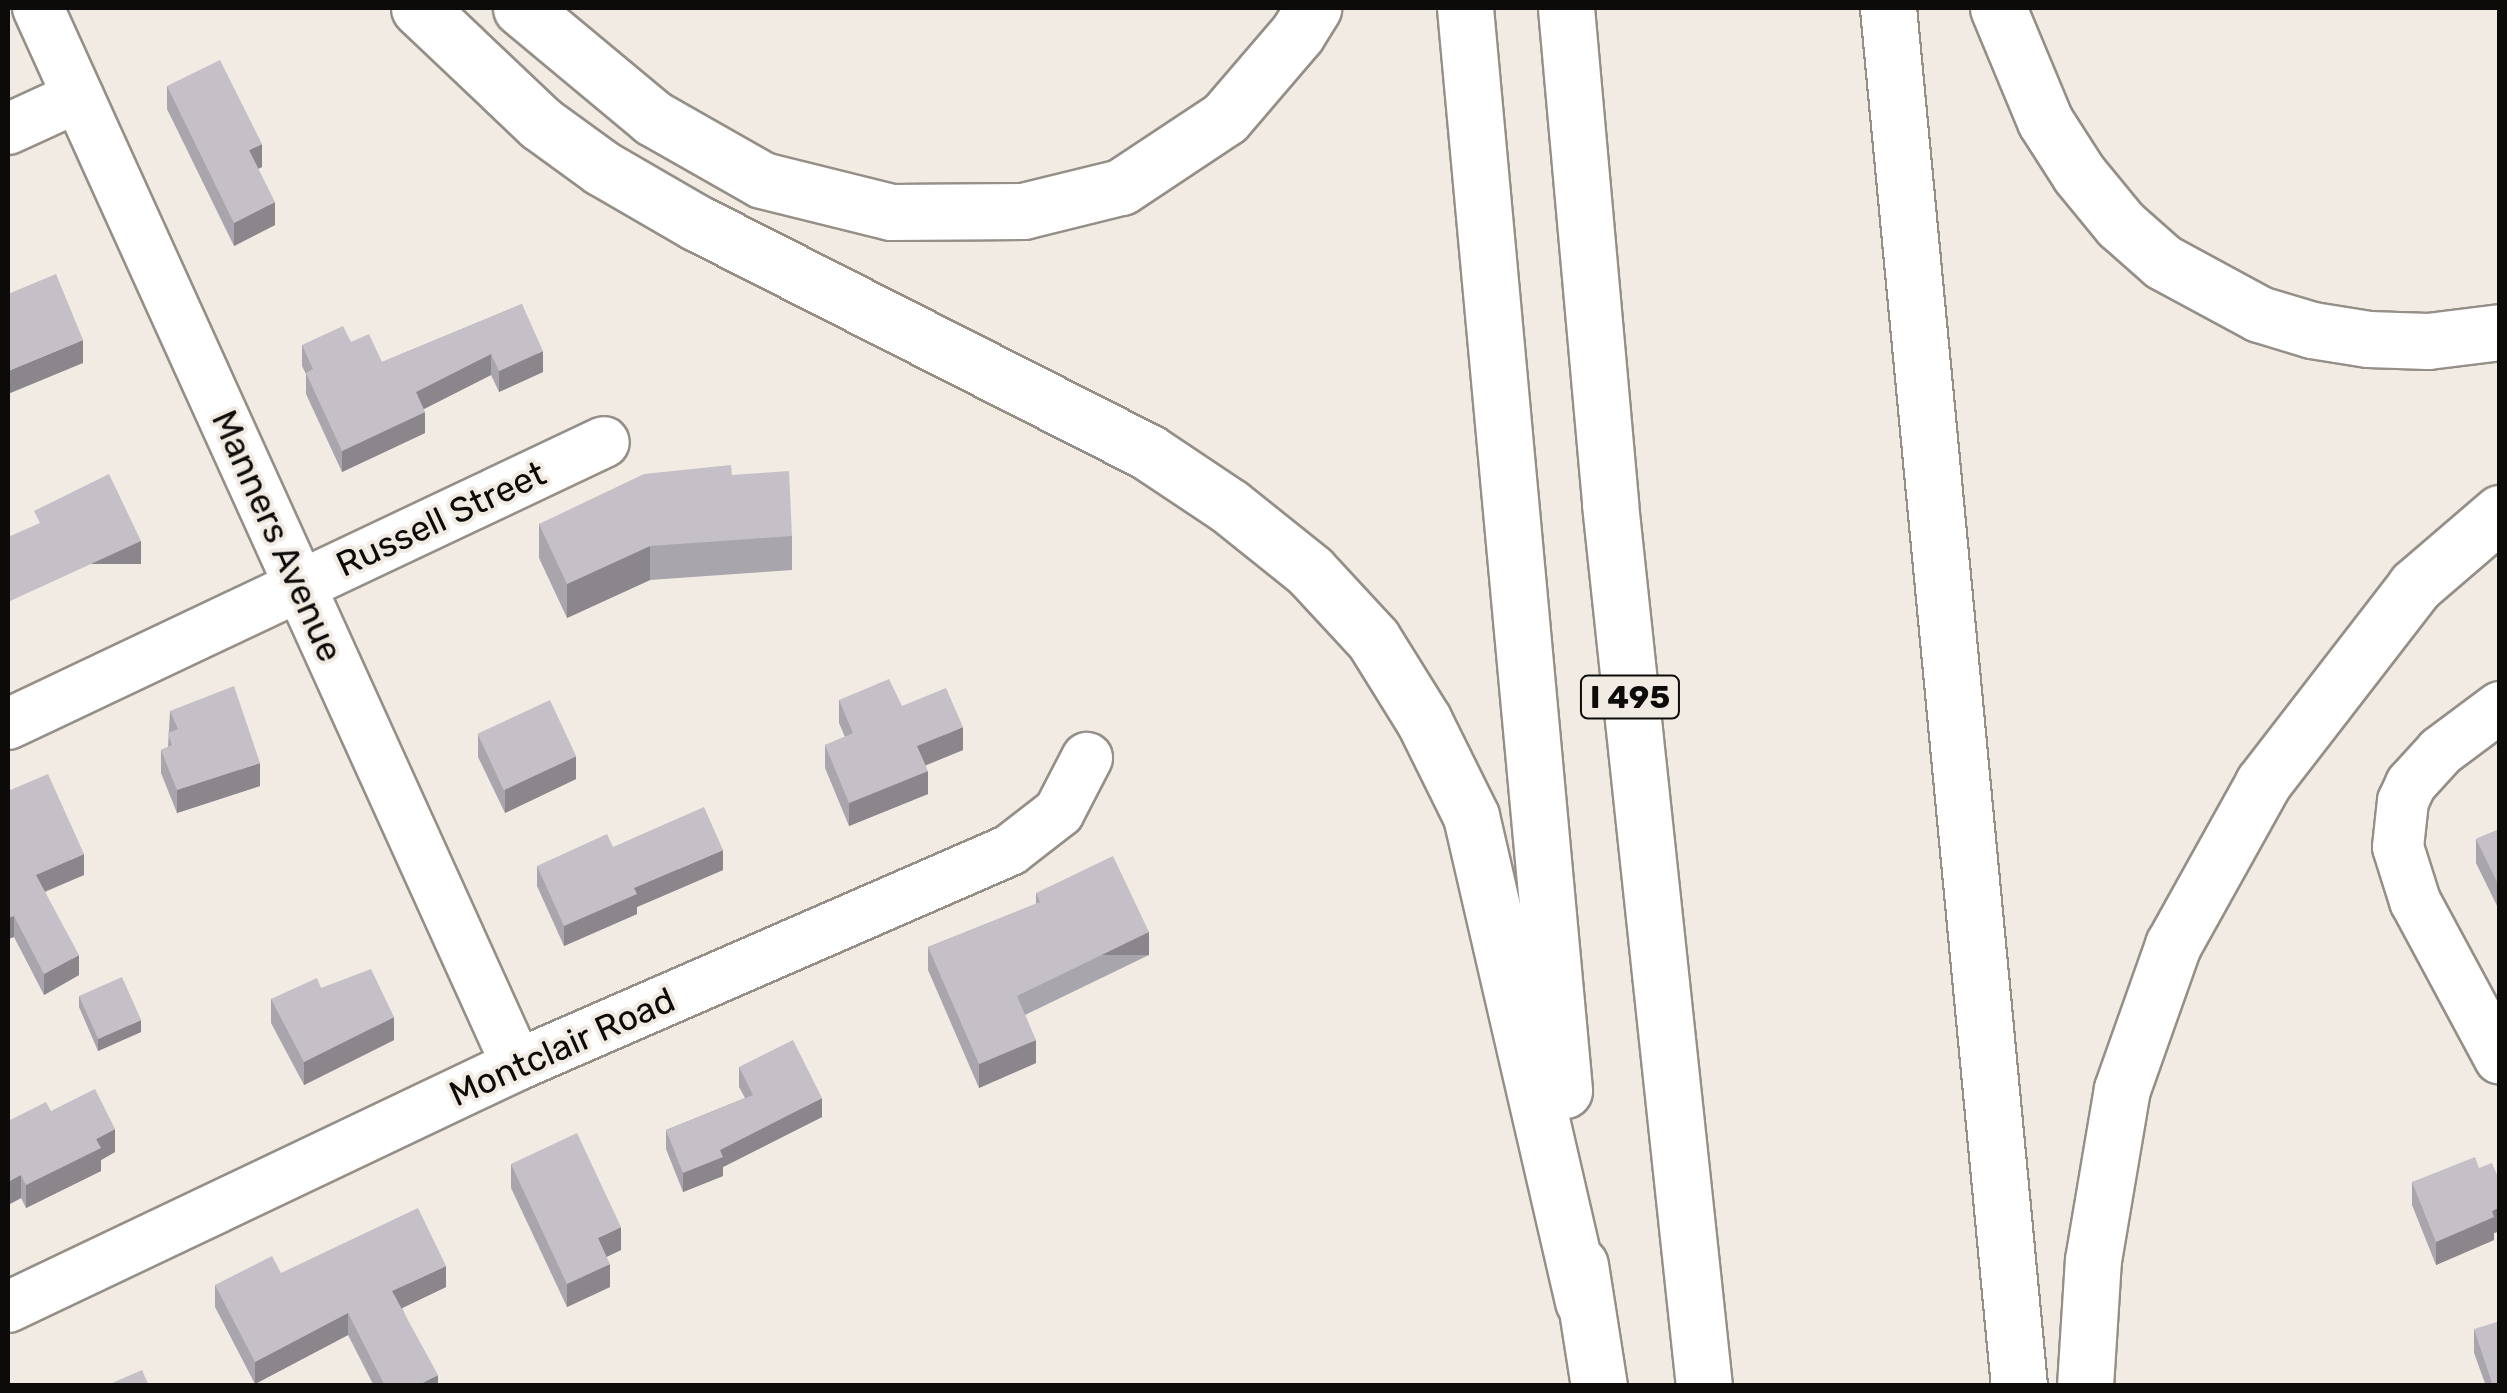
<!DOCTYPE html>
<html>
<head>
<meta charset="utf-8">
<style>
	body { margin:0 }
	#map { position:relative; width:2507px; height:1393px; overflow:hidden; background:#f1ebe3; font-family:Rubik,sans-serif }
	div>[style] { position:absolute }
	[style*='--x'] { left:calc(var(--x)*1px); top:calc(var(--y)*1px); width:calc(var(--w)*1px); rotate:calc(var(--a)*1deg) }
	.roads { filter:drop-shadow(2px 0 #958f88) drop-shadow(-2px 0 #958f88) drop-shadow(0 2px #958f88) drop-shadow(0 -2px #958f88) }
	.minor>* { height:50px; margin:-25px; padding:0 25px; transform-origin:25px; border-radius:25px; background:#fff }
	.motorway>* { height:55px; margin:-27.5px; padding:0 27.5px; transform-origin:27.5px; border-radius:27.5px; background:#fff }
	.wall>* { inset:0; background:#a9a5ac }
	.shaded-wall>* { inset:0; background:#8a868c; transform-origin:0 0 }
	.building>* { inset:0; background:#c5c0c8; transform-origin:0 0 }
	span { translate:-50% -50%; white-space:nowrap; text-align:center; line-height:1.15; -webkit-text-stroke:8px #f1ebe3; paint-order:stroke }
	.shield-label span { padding:2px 8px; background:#f1ebe3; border:2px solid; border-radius:8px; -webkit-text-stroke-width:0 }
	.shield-label { font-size:32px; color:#0d0b09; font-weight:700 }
	.street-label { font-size:35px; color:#0d0b09 }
	.frame { position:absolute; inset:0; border:10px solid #0d0b09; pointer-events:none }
</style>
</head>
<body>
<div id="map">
	<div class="roads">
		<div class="minor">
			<div style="--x:38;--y:8;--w:1160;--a:65.62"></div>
			<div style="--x:8;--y:129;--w:77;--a:-24.6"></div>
			<div style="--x:2500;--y:707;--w:74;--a:143.3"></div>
			<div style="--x:2441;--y:751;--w:45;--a:132.3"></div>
			<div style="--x:2411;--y:784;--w:19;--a:115"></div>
			<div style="--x:2403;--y:801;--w:46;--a:96.2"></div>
			<div style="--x:2398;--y:847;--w:57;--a:72.5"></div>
			<div style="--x:2415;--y:901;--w:179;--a:61.7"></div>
			<div style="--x:8;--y:724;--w:659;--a:-25.32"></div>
			<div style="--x:8;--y:1307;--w:564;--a:-25.43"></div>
			<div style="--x:517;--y:1065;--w:538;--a:-23.56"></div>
			<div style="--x:1010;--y:850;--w:62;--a:-37.8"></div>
			<div style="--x:1059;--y:812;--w:61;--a:-62.6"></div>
		</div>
		<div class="motorway">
			<div style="--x:419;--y:8;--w:167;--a:43.5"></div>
			<div style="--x:540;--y:123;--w:77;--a:36"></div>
			<div style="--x:602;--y:168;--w:110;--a:30.1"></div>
			<div style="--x:697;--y:223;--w:506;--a:26.92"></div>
			<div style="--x:1148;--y:452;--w:97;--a:33.7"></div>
			<div style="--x:1229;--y:506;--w:104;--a:38.7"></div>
			<div style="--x:1310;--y:571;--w:93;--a:47.2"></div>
			<div style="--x:1373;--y:639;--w:97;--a:58.1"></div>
			<div style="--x:1424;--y:721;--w:106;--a:63.7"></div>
			<div style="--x:1471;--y:816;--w:498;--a:77"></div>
			<div style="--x:521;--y:8;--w:172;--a:39.8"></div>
			<div style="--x:653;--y:118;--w:125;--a:29.6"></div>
			<div style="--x:762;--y:180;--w:133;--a:13.9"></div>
			<div style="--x:891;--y:212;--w:132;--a:-0.4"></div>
			<div style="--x:1023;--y:211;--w:101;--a:-13.8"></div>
			<div style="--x:1121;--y:187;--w:125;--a:-33.6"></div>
			<div style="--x:1225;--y:118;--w:111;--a:-49.4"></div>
			<div style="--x:1297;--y:34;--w:31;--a:-58"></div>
			<div style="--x:1465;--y:8;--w:1087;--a:84.77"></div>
			<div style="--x:1566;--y:8;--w:498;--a:84.9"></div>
			<div style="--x:1610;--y:504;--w:887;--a:83.92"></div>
			<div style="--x:1888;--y:8;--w:1384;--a:84.57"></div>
			<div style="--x:1998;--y:8;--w:122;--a:67.4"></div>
			<div style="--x:2045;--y:121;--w:63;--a:57.3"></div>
			<div style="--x:2079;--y:174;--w:65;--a:50.6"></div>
			<div style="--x:2120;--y:224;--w:57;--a:41.5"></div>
			<div style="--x:2163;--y:262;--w:109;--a:28.4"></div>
			<div style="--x:2259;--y:314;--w:55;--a:16.8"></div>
			<div style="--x:2312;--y:330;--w:57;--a:9.1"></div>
			<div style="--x:2368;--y:339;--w:60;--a:1.9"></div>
			<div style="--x:2428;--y:341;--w:73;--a:-7.1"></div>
			<div style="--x:1580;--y:1265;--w:122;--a:81.1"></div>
			<div style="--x:2085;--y:1386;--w:126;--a:-86.4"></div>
			<div style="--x:2093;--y:1260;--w:173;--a:-80.4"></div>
			<div style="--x:2122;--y:1089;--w:153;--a:-70.5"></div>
			<div style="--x:2173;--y:945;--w:185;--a:-60.9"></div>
			<div style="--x:2263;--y:783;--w:249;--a:-52.3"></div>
			<div style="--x:2415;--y:586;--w:112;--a:-40.7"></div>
		</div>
	</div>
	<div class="wall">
		<div style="clip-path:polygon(167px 86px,262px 167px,258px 169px,275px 225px,234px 246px,167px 109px)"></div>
		<div style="clip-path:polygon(522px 304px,543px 372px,499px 392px,491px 375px,424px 409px,425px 433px,342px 472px,306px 394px,306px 374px,302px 366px,302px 345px,351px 342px,382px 362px)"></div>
		<div style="clip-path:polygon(732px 475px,792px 536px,792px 570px,650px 580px,567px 618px,539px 558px,539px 524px)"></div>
		<div style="clip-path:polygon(839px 700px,902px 706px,963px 750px,925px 765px,928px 794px,849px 826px,825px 768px,825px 745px,845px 737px,839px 723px)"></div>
		<div style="clip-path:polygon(170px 711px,260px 786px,177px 813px,161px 773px,161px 750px,168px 747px)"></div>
		<div style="clip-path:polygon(478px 734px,576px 779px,505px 813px,478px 757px)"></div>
		<div style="clip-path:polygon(8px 791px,84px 875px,45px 892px,79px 975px,44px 995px,14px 937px,8px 939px)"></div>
		<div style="clip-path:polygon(2500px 829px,2500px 912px,2476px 863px,2476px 839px)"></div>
		<div style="clip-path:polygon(537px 866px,723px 870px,637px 907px,637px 914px,564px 946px,537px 886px)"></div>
		<div style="clip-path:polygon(1036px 893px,1149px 955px,1025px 1015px,1036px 1063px,979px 1088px,928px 970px,928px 947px,1036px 904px)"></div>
		<div style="clip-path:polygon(321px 988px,394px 1040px,304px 1085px,271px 1023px,271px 999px)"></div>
		<div style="clip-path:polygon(79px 996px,141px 1032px,98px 1051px,79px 1007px)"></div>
		<div style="clip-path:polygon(739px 1067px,822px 1117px,723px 1167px,723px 1176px,683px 1192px,666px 1149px,666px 1130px,745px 1098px,739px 1087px)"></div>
		<div style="clip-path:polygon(51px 1111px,115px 1152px,101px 1160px,101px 1171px,26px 1208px,21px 1198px,8px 1205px,8px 1121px)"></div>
		<div style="clip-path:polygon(511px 1164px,621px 1250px,606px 1257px,610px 1287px,567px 1307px,511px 1188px)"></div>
		<div style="clip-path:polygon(2479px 1168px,2500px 1182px,2500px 1231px,2494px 1233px,2494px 1240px,2436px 1265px,2412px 1205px,2412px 1182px)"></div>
		<div style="clip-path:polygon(281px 1273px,446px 1287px,402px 1308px,438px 1386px,374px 1386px,348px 1335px,255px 1384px,215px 1307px,215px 1285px)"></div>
		<div style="clip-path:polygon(2474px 1329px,2500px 1386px,2486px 1386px,2474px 1353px)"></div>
	</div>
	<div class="shaded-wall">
		<div style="clip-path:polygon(262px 144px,262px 167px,249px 173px,249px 150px)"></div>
		<div style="clip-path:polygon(275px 202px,275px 225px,234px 246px,234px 223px)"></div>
		<div style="clip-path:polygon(83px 340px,83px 363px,8px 394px,8px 371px)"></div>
		<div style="clip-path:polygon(543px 351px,543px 372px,499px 392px,499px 371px)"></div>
		<div style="clip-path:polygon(491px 354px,491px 375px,416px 413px,416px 392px)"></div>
		<div style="clip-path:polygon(425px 412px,425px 433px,342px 472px,342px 451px)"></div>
		<div style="left:141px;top:541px;width:23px;height:146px;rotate:90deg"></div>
		<div style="clip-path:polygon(650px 546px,650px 580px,567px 618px,567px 584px)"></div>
		<div style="clip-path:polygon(963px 727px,963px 750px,917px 769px,917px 746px)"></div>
		<div style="clip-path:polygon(576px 756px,576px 779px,505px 813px,505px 790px)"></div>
		<div style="clip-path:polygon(260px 763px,260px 786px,177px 813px,177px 790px)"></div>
		<div style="clip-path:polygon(928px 771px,928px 794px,849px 826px,849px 803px)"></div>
		<div style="clip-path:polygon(723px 850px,723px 870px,637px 907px,637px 914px,564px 946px,564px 926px,634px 888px)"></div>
		<div style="clip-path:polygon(84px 854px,84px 875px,36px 895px,36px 875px)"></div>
		<div style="clip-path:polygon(14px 916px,14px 937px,8px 939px,8px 918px)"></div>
		<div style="left:1149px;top:932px;width:23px;height:147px;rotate:90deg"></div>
		<div style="clip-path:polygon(79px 955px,79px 975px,44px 995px,44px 974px)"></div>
		<div style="clip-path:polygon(394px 1017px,394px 1040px,304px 1085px,304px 1062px)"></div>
		<div style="clip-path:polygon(141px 1020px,141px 1032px,98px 1051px,98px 1039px)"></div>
		<div style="clip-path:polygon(1036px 1040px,1036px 1063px,979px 1088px,979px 1064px)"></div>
		<div style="clip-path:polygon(822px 1098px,822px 1117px,723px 1167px,723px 1176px,683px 1192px,683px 1173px,720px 1150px)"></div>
		<div style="clip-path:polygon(115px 1129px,115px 1152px,101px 1160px,101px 1171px,26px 1208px,26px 1185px,96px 1139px)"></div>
		<div style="clip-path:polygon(21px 1175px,21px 1198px,8px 1205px,8px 1182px)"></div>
		<div style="clip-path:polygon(2500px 1207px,2500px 1231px,2494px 1233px,2494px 1240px,2436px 1265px,2436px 1242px)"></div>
		<div style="clip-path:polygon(621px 1227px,621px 1250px,598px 1261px,598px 1238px)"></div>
		<div style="clip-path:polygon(610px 1264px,610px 1287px,567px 1307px,567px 1284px)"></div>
		<div style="clip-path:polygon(446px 1266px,446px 1287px,392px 1313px,392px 1291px)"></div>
		<div style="clip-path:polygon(348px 1313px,348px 1335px,255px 1384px,255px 1362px)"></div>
		<div style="clip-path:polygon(438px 1375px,438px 1386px,417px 1386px)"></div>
	</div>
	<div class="building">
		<div style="clip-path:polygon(220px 60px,262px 144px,249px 150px,275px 202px,234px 223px,167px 86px)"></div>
		<div style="clip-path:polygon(56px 274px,83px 340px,8px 371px,8px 294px)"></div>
		<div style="clip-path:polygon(522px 304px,543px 351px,499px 371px,491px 354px,416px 392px,425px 412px,342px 451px,306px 373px,313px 369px,302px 345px,343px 326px,351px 342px,369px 334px,382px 362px)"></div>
		<div style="clip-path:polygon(731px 465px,732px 475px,789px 471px,792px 536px,650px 546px,567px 584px,539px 524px,644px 474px)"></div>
		<div style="clip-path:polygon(109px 474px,141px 541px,8px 602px,8px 537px,40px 523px,34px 511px)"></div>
		<div style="clip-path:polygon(889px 679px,902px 706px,946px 688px,963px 727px,917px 746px,928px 771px,849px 803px,825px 745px,853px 733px,839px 700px)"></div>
		<div style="clip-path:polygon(234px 686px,260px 763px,177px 790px,161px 750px,172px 745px,168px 733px,178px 729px,170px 711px)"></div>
		<div style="left:550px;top:700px;width:62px;height:80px;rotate:65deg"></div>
		<div style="clip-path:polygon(48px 774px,84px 854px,36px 875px,79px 955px,44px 974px,14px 916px,8px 918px,8px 841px,9px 840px,8px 837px,8px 791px)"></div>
		<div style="clip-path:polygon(704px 807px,723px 850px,634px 888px,637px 894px,564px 926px,537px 866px,607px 834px,613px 847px)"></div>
		<div style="clip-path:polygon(2500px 829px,2500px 888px,2476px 839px)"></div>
		<div style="clip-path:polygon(1113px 856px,1149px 932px,1017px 996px,1036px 1040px,979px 1064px,928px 947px,1040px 902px,1036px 893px)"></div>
		<div style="clip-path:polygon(371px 969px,394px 1017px,304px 1062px,271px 999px,317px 978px,321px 988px)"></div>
		<div style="left:122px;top:977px;width:47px;height:47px;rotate:66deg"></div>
		<div style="clip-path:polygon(793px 1040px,822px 1098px,720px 1150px,723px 1157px,683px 1173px,666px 1130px,753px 1095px,739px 1067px)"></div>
		<div style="clip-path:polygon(95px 1089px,115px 1129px,96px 1139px,101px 1148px,26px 1185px,21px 1175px,8px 1182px,8px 1121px,46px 1102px,51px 1111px)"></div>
		<div style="clip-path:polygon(577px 1133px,621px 1227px,598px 1238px,610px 1264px,567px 1284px,511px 1164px)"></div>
		<div style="clip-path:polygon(2475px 1157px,2479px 1168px,2492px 1163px,2500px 1182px,2500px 1207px,2492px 1211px,2494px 1217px,2436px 1242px,2412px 1182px)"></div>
		<div style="clip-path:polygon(418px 1208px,446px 1266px,392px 1291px,438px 1375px,417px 1386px,385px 1386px,348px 1313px,255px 1362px,215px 1285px,272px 1256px,281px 1273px)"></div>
		<div style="clip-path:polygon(2500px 1321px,2500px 1386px,2493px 1386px,2474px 1329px)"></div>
		<div style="clip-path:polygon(142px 1370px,149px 1386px,105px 1386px)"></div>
	</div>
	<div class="shield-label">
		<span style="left:1630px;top:697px">I 495</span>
	</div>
	<div class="street-label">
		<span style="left:441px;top:519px;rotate:-25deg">Russell Street</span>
		<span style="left:277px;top:536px;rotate:66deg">Manners Avenue</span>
		<span style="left:562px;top:1047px;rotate:-24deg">Montclair Road</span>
	</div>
	<div class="frame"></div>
</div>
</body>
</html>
